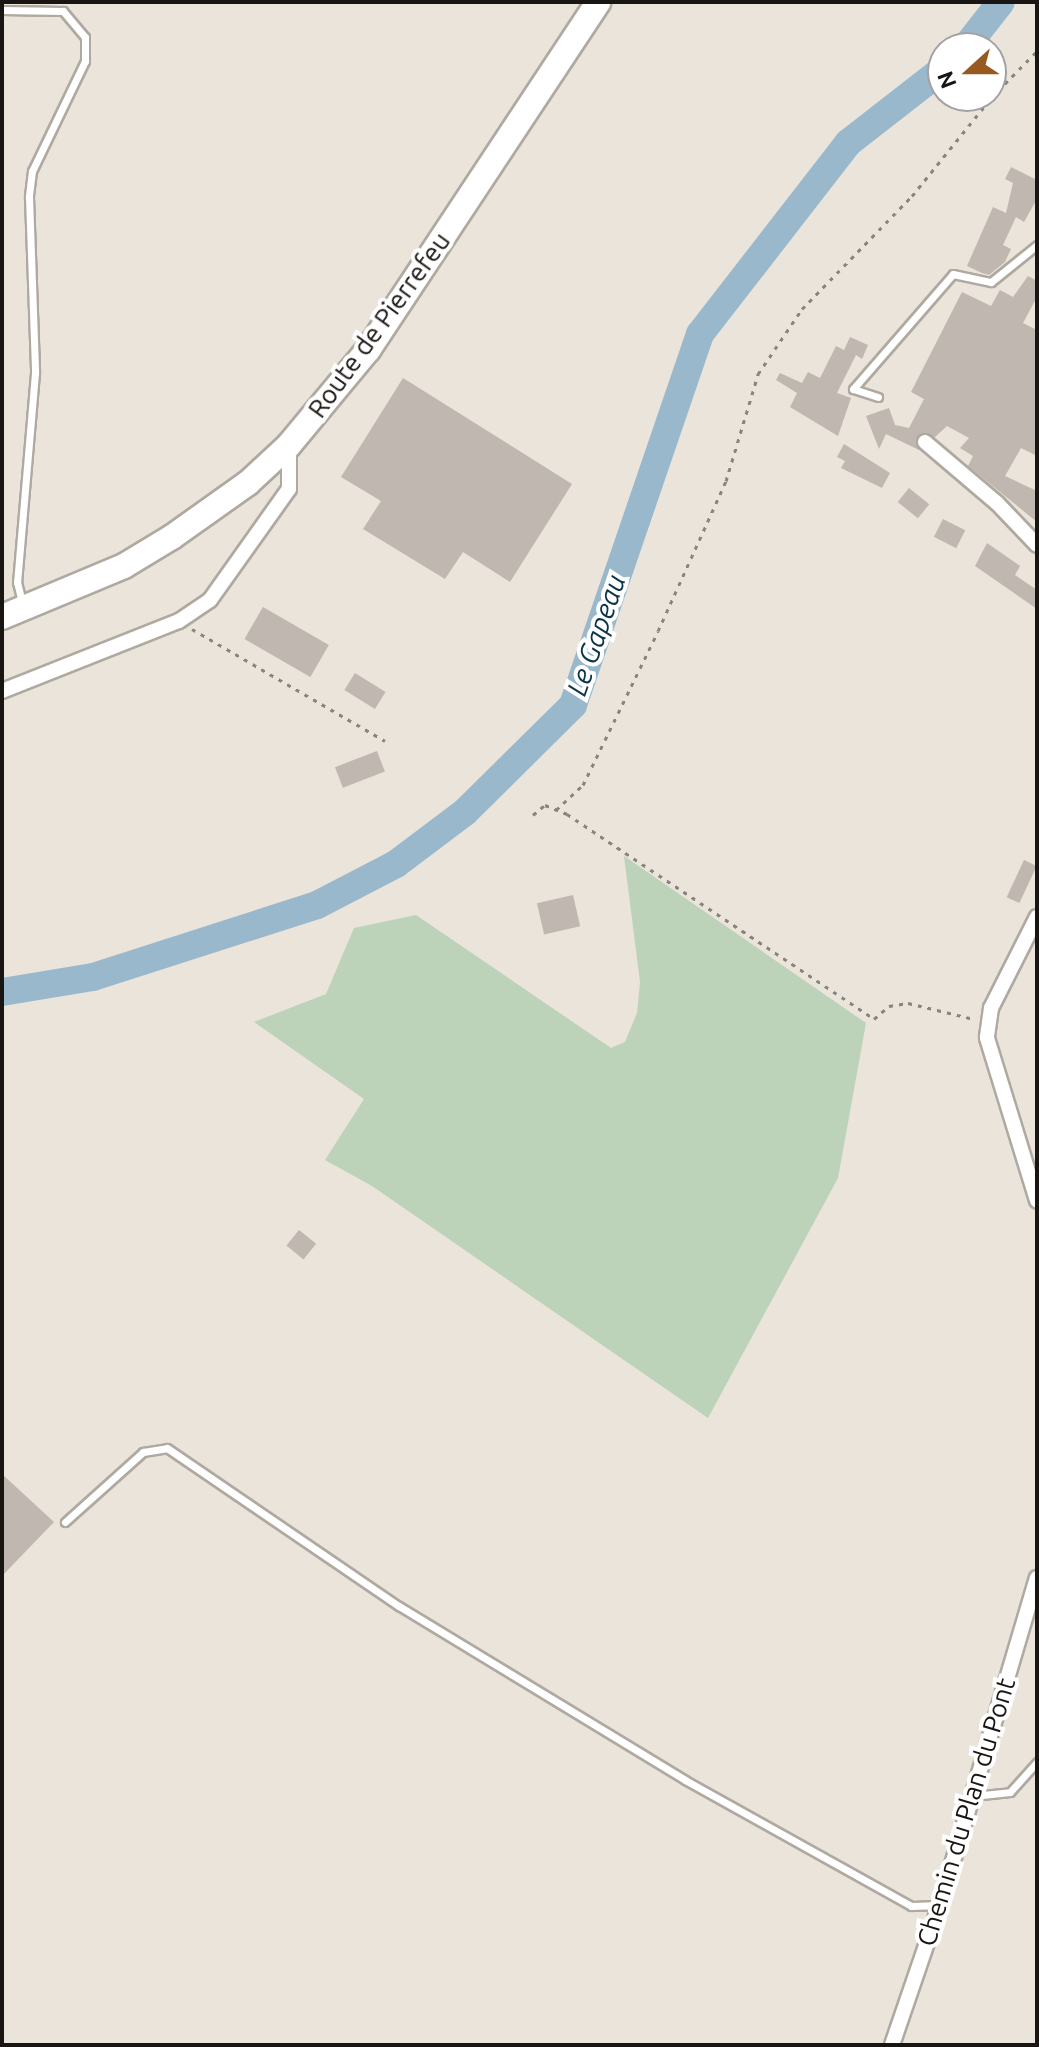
<!DOCTYPE html>
<html>
<head>
<meta charset="utf-8">
<style>
	body { margin:0 }
	#map { position:relative; width:1039px; height:2047px; overflow:hidden; background:#eae4db; font-family:Ubuntu,sans-serif }
	div>[style] { position:absolute }
	[style*='--x'] { left:calc(var(--x)*1px); top:calc(var(--y)*1px); width:calc(var(--w)*1px); rotate:calc(var(--a)*1deg) }
	.green>* { inset:0; background:#bcd2b9 }
	.river>* { height:28px; margin:-14px; padding:0 14px; transform-origin:14px; border-radius:14px; background:#99b8cc }
	.building>* { inset:0; background:#bfb7b0; transform-origin:0 0 }
	.path>* { height:3px; margin-top:-1.5px; transform-origin:0; background:repeating-linear-gradient(90deg,#88847e 0 4px,transparent 0 10px) }
	.roads { filter:drop-shadow(2px 0 #afa9a1) drop-shadow(-2px 0 #afa9a1) drop-shadow(0 2px #afa9a1) drop-shadow(0 -2px #afa9a1) }
	.lane>* { height:7px; margin:-3.5px; padding:0 3.5px; transform-origin:3.5px; border-radius:3.5px; background:#fff }
	.street>* { height:14px; margin:-7px; padding:0 7px; transform-origin:7px; border-radius:7px; background:#fff }
	.primary>* { height:24px; margin:-12px; padding:0 12px; transform-origin:12px; border-radius:12px; background:#fff }
	span { translate:-50% -50%; white-space:nowrap; text-align:center; line-height:1.15; -webkit-text-stroke:8px #fff; paint-order:stroke }
	.street-label { font-size:26px; color:#181513 }
	.water-label { font-size:28px; color:#0a354b; font-style:italic }
	.frame { position:absolute; inset:0; border:4px solid #181513; pointer-events:none }
	.north { position:absolute; left:927px; top:32px; width:80px; height:80px; box-sizing:border-box; background:#fff; border:2px solid #a3a1a1; border-radius:50%; rotate:249deg; font-size:22px; font-weight:700; line-height:32px; text-align:center; color:#181513 }
	.north::after { content:''; display:block; margin:auto; width:28px; height:36px; background:#985920; clip-path:polygon(50% 0,100% 100%,50% 72%,0 100%) }
</style>
</head>
<body>
<div id="map">
	<div class="green">
		<div style="clip-path:polygon(624px 856px,866px 1023px,838px 1178px,708px 1418px,372px 1186px,325px 1160px,364px 1099px,254px 1022px,326px 994px,354px 928px,416px 915px,611px 1048px,625px 1042px,637px 1013px,640px 982px)"></div>
	</div>
	<div class="river">
		<div style="--x:965;--y:48;--w:58;--a:-52"></div>
		<div style="--x:2;--y:992;--w:92;--a:-9.4"></div>
		<div style="--x:93;--y:977;--w:235;--a:-17.8"></div>
		<div style="--x:317;--y:905;--w:89;--a:-27.4"></div>
		<div style="--x:396;--y:864;--w:86;--a:-37"></div>
		<div style="--x:465;--y:812;--w:152;--a:-44.7"></div>
		<div style="--x:573;--y:705;--w:392;--a:-71.1"></div>
		<div style="--x:700;--y:334;--w:242;--a:-52.2"></div>
		<div style="--x:848;--y:143;--w:120;--a:-37.9"></div>
	</div>
	<div class="building">
		<div style="clip-path:polygon(1011px 167px,1037px 180px,1037px 199px,1024px 222px,1016px 217px,1003px 245px,1011px 249px,1005px 262px,989px 275px,982px 273px,967px 266px,993px 207px,1006px 213px,1013px 183px,1005px 179px)"></div>
		<div style="clip-path:polygon(1028px 276px,1037px 281px,1037px 297px,1023px 323px,1037px 330px,1037px 456px,1021px 448px,1005px 476px,1037px 491px,1037px 522px,968px 466px,973px 456px,960px 448px,969px 438px,947px 426px,935px 437px,918px 435px,919px 450px,886px 434px,879px 449px,866px 416px,889px 408px,895px 425px,909px 428px,924px 399px,911px 392px,962px 292px,991px 306px,1000px 290px,1013px 297px)"></div>
		<div style="clip-path:polygon(850px 337px,868px 345px,862px 359px,856px 355px,837px 393px,851px 398px,838px 436px,790px 407px,797px 393px,776px 380px,780px 373px,802px 383px,808px 372px,820px 378px,836px 346px,844px 350px)"></div>
		<div style="clip-path:polygon(403px 378px,572px 484px,510px 582px,463px 552px,445px 579px,363px 529px,381px 501px,341px 477px)"></div>
		<div style="clip-path:polygon(844px 444px,890px 473px,882px 488px,841px 468px,845px 461px,837px 457px)"></div>
		<div style="left:909px;top:488px;width:26px;height:18px;rotate:39deg"></div>
		<div style="left:943px;top:519px;width:25px;height:20px;rotate:27deg"></div>
		<div style="clip-path:polygon(987px 543px,1020px 566px,1015px 575px,1037px 590px,1037px 609px,975px 566px)"></div>
		<div style="left:263px;top:607px;width:76px;height:37px;rotate:30deg"></div>
		<div style="left:355px;top:673px;width:36px;height:20px;rotate:32deg"></div>
		<div style="left:377px;top:751px;width:22px;height:45px;rotate:69deg"></div>
		<div style="left:1024px;top:860px;width:14px;height:41px;rotate:25deg"></div>
		<div style="left:573px;top:895px;width:32px;height:37px;rotate:77deg"></div>
		<div style="left:299px;top:1230px;width:22px;height:20px;rotate:39deg"></div>
		<div style="clip-path:polygon(2px 1474px,54px 1522px,2px 1576px)"></div>
	</div>
	<div class="path">
		<div style="--x:192;--y:629;--w:223;--a:30.1"></div>
		<div style="--x:556;--y:810;--w:37;--a:-43"></div>
		<div style="--x:583;--y:785;--w:171;--a:-64"></div>
		<div style="--x:658;--y:631;--w:165;--a:-65.6"></div>
		<div style="--x:726;--y:481;--w:112;--a:-73.3"></div>
		<div style="--x:758;--y:374;--w:78;--a:-55.9"></div>
		<div style="--x:802;--y:309;--w:158;--a:-45.8"></div>
		<div style="--x:912;--y:196;--w:126;--a:-51.1"></div>
		<div style="--x:991;--y:98;--w:66;--a:-45.6"></div>
		<div style="--x:533;--y:815;--w:16;--a:-40"></div>
		<div style="--x:545;--y:805;--w:24;--a:22"></div>
		<div style="--x:567;--y:814;--w:369;--a:33.7"></div>
		<div style="--x:874;--y:1019;--w:20;--a:-41"></div>
		<div style="--x:889;--y:1006;--w:19;--a:-9"></div>
		<div style="--x:908;--y:1003;--w:68;--a:13.6"></div>
	</div>
	<div class="roads">
		<div class="lane">
			<div style="--x:2;--y:10;--w:61;--a:0.9"></div>
			<div style="--x:63;--y:11;--w:34;--a:50"></div>
			<div style="--x:85;--y:37;--w:24;--a:90"></div>
			<div style="--x:85;--y:61;--w:122;--a:115.7"></div>
			<div style="--x:32;--y:171;--w:26;--a:97"></div>
			<div style="--x:29;--y:197;--w:176;--a:88"></div>
			<div style="--x:35;--y:373;--w:210;--a:94.9"></div>
			<div style="--x:17;--y:582;--w:21;--a:76"></div>
			<div style="--x:878;--y:397;--w:26;--a:-162"></div>
			<div style="--x:853;--y:389;--w:152;--a:-49"></div>
			<div style="--x:953;--y:274;--w:39;--a:12"></div>
			<div style="--x:991;--y:282;--w:59;--a:-38.8"></div>
			<div style="--x:65;--y:1522;--w:105;--a:-41.9"></div>
			<div style="--x:143;--y:1452;--w:24;--a:-9"></div>
			<div style="--x:167;--y:1448;--w:281;--a:34.3"></div>
			<div style="--x:399;--y:1606;--w:335;--a:31.3"></div>
			<div style="--x:685;--y:1780;--w:259;--a:29.1"></div>
			<div style="--x:911;--y:1906;--w:29;--a:-2"></div>
			<div style="--x:973;--y:1796;--w:37;--a:-6"></div>
			<div style="--x:1010;--y:1792;--w:40;--a:-48"></div>
		</div>
		<div class="street">
			<div style="--x:925;--y:442;--w:94;--a:40.3"></div>
			<div style="--x:997;--y:503;--w:58;--a:46.4"></div>
			<div style="--x:2;--y:691;--w:190;--a:-21.6"></div>
			<div style="--x:179;--y:621;--w:37;--a:-34"></div>
			<div style="--x:210;--y:600;--w:136;--a:-54.6"></div>
			<div style="--x:289;--y:489;--w:43;--a:-90"></div>
			<div style="--x:1037;--y:917;--w:102;--a:116.8"></div>
			<div style="--x:991;--y:1008;--w:30;--a:98"></div>
			<div style="--x:987;--y:1038;--w:170;--a:72.9"></div>
			<div style="--x:892;--y:2045;--w:148;--a:-71.1"></div>
			<div style="--x:940;--y:1905;--w:341;--a:-73.5"></div>
		</div>
		<div class="primary">
			<div style="--x:2;--y:617;--w:132;--a:-22.7"></div>
			<div style="--x:124;--y:566;--w:56;--a:-31.1"></div>
			<div style="--x:172;--y:537;--w:93;--a:-35.4"></div>
			<div style="--x:248;--y:483;--w:56;--a:-42.8"></div>
			<div style="--x:289;--y:445;--w:124;--a:-50.3"></div>
			<div style="--x:368;--y:350;--w:417;--a:-56.5"></div>
		</div>
	</div>
	<div class="street-label">
		<span style="left:379px;top:325px;rotate:-54deg">Route de Pierrefeu</span>
		<span style="left:966px;top:1812px;rotate:-73deg">Chemin du Plan du Pont</span>
	</div>
	<div class="water-label">
		<span style="left:596px;top:635px;rotate:-71deg">Le Gapeau</span>
	</div>
	<div class="frame"></div>
	<div class="north">N</div>
</div>
</body>
</html>
